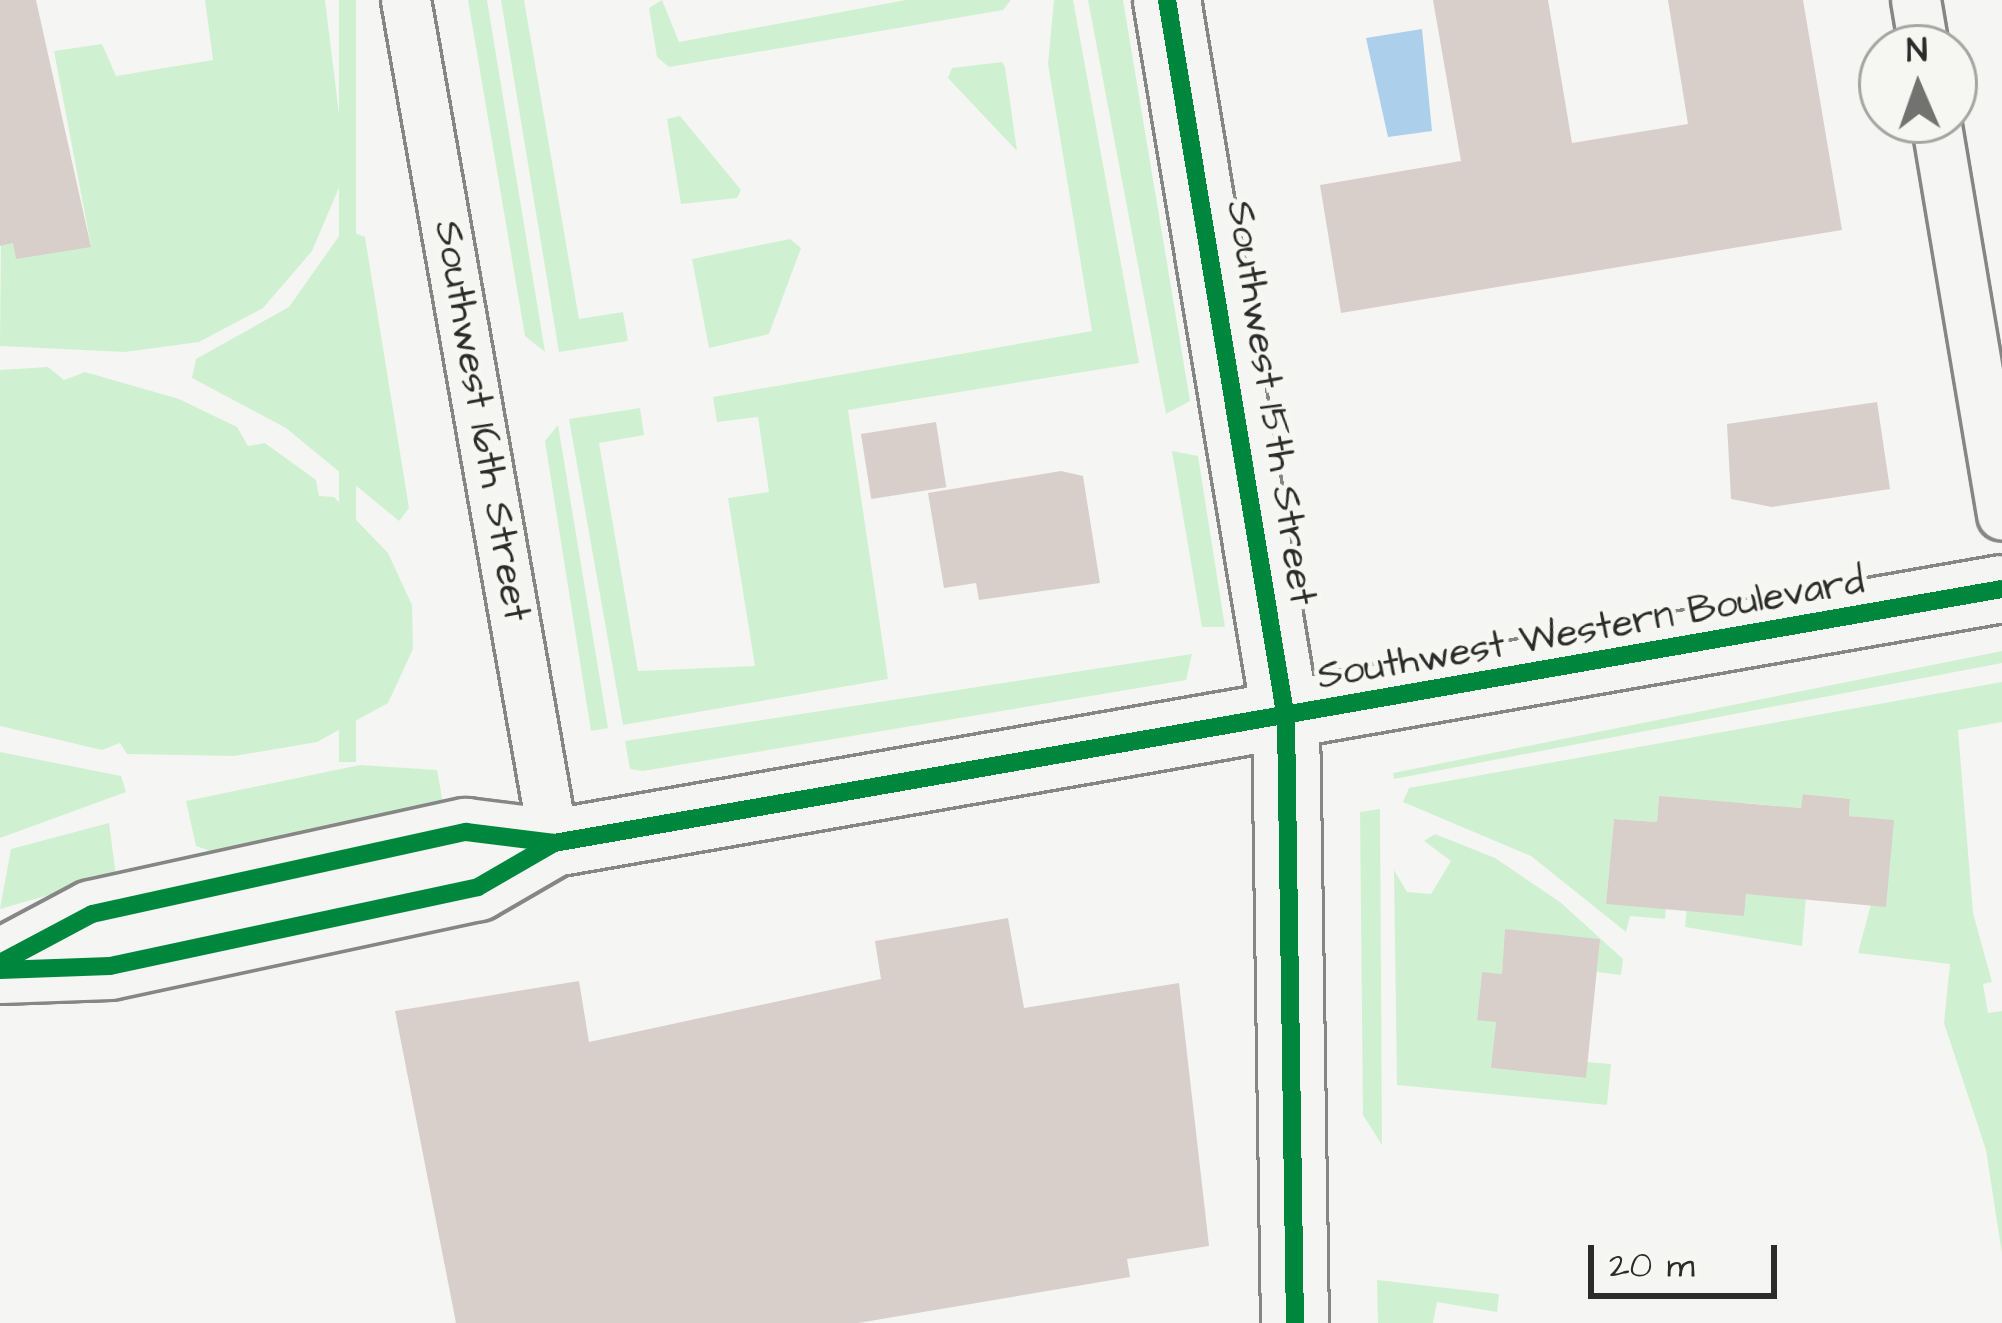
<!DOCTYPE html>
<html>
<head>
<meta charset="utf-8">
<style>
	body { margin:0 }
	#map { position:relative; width:2002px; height:1323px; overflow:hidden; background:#f5f5f3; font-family:"Architects Daughter",sans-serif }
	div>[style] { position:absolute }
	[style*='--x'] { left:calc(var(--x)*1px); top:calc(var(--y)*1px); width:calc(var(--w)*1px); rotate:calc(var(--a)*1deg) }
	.green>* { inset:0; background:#d0f1d1; transform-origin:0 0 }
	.water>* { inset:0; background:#accfec }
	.building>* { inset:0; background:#d9cfca; transform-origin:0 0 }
	.roads { filter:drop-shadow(3px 0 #868685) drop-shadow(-3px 0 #868685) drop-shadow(0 3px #868685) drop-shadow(0 -3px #868685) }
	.street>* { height:48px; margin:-24px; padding:0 24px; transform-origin:24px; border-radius:24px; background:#f5f5f3 }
	.secondary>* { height:66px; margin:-33px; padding:0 33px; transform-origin:33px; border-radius:33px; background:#f5f5f3 }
	.cycleway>* { height:18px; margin:-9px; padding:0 9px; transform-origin:9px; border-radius:9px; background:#00873e }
	span { translate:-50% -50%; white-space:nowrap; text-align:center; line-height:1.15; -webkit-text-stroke:10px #f6f6f2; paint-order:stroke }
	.street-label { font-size:39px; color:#2b2b2b }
	.north { position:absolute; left:1858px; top:24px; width:120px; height:120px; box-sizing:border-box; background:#f6f6f2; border:3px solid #a5a5a2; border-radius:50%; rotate:358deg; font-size:33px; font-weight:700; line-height:48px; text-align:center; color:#2b2b2b }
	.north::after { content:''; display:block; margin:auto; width:42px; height:54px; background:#727271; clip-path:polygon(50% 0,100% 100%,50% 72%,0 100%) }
	.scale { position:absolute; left:1588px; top:1245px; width:189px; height:54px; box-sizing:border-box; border:6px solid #2b2b2b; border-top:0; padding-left:15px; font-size:36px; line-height:42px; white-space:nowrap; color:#2b2b2b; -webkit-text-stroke:9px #f6f6f2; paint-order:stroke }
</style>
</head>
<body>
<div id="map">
	<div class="green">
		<div style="clip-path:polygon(205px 0,325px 0,346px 171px,312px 251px,263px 308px,199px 342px,125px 352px,0 346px,1px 241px,91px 246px,54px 51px,102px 44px,116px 76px,213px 60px)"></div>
		<div style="left:339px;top:0;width:17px;height:762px"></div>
		<div style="clip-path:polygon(468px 0,487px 0,545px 352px,525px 336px)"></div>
		<div style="clip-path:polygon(501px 0,524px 0,579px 319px,623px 312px,628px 341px,559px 352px)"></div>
		<div style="clip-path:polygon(662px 0,679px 42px,906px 0,1011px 0,1003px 10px,669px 67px,657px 57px,649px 8px)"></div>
		<div style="clip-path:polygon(1054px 0,1073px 0,1139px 363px,848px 410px,888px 679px,623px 725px,569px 419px,640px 408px,644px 435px,599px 443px,638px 671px,755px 666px,728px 498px,769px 492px,758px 417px,717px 422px,713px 397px,1092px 331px,1048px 64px)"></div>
		<div style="clip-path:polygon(1088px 0,1123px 0,1190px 401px,1166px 414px)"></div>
		<div style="clip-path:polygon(1002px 62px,1005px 67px,1017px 151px,948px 78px,952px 68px)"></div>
		<div style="clip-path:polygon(680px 116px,741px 190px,737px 198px,681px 204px,667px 119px)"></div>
		<div style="clip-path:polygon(344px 229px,365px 237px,409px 508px,399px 521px,286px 428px,192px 378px,196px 359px,289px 307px)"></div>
		<div style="clip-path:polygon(790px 239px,801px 248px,769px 334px,709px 348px,692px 259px)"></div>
		<div style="clip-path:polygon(48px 367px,64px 380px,85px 372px,179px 399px,237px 427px,248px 446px,265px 443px,316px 480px,319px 496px,334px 497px,388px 553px,412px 605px,413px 649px,388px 703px,317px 742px,234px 756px,127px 754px,120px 743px,102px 750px,0 726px,0 370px)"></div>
		<div style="clip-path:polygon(558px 425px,608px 728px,591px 731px,545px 441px)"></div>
		<div style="clip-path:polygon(1172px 451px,1198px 456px,1225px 627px,1202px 627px)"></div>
		<div style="clip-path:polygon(2002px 651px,2002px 663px,1394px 779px,1393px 773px)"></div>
		<div style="clip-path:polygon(1192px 654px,1186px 680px,643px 771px,630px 769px,625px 741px)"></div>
		<div style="clip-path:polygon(2002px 682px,2002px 722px,1958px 730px,1973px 913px,1992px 982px,1983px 984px,1988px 1013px,2002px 1011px,2002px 1254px,1986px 1150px,1944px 1023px,1950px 964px,1858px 953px,1893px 821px,1849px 816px,1850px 799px,1804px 794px,1801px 808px,1746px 803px,1744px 827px,1659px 796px,1657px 822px,1614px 819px,1606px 904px,1666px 905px,1665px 919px,1630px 916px,1626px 932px,1531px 856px,1403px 802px,1409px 788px)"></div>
		<div style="clip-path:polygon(0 752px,121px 776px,126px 792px,0 838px)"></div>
		<div style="clip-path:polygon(360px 765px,437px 770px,443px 803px,213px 852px,196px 846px,186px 801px)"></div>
		<div style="clip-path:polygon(1380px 809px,1381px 980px,1382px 1145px,1363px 1115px,1360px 812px)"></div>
		<div style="clip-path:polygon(109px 823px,116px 876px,0 909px,11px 849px)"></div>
		<div style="clip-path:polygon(1435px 834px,1495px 858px,1560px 902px,1623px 959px,1621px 975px,1597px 972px,1599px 939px,1506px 930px,1502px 974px,1482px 973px,1477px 1019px,1496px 1022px,1492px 1068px,1585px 1078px,1587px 1062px,1611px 1064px,1607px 1105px,1397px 1085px,1394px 870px,1407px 892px,1431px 894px,1451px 861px,1424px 841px)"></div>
		<div style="clip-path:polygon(1746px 894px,1806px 896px,1802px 946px,1685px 927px,1687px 906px,1743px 916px)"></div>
		<div style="clip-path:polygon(1377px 1280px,1499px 1294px,1497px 1312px,1437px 1302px,1433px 1323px,1378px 1323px)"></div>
	</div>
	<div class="water">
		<div style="clip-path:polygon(1422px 29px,1432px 131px,1388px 137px,1366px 38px)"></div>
	</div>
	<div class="building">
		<div style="clip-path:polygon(0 0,36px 0,91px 247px,16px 259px,13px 243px,0 246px)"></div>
		<div style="clip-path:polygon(1433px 0,1548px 0,1572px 143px,1688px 124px,1668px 0,1803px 0,1842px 230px,1341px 313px,1320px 185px,1461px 161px)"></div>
		<div style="clip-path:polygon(1877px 402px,1890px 489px,1772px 507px,1731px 499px,1727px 424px)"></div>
		<div style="left:936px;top:422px;width:66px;height:76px;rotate:81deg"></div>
		<div style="clip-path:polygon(1061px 471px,1083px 476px,1100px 583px,979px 600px,976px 583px,944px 588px,928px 493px)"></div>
		<div style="clip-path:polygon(1803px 794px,1850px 799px,1849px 816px,1894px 820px,1886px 907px,1746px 894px,1744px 916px,1606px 904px,1614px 819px,1657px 822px,1659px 796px,1801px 808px)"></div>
		<div style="clip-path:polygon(1008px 918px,1024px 1008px,1179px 983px,1209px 1246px,1127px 1259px,1130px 1277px,858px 1323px,456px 1323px,395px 1011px,579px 981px,589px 1042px,881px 979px,875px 941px)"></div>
		<div style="clip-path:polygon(1505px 929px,1600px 939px,1586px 1078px,1491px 1068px,1496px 1022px,1477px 1020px,1482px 972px,1502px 974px)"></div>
	</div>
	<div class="roads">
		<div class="street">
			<div style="--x:406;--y:0;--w:856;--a:80.04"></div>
			<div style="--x:1916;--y:0;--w:49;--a:80.5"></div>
			<div style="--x:1936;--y:120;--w:401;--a:80.5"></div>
		</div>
		<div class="secondary">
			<div style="--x:1167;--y:0;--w:729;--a:80.6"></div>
			<div style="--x:1286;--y:719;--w:604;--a:89.15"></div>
			<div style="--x:0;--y:963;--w:104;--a:-28"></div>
			<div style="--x:92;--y:914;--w:383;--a:-12.4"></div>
			<div style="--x:466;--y:832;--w:89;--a:7.1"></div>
			<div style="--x:554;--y:843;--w:1470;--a:-9.95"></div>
			<div style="--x:1;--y:970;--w:109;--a:-2.1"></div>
			<div style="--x:110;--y:966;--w:376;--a:-12.1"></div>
			<div style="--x:478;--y:887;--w:88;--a:-30.1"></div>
		</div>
	</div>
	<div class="cycleway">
		<div style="--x:1167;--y:0;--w:729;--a:80.6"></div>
		<div style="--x:1286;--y:719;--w:604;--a:89.15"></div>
		<div style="--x:0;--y:963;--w:104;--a:-28"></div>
		<div style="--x:92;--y:914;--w:383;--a:-12.4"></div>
		<div style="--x:466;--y:832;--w:89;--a:7.1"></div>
		<div style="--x:554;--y:843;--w:1470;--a:-9.95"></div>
		<div style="--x:0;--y:970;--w:110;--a:-2.1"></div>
		<div style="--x:110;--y:966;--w:376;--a:-12.1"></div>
		<div style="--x:478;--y:887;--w:88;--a:-30.1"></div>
	</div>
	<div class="street-label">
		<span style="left:1270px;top:403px;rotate:81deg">Southwest 15th Street</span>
		<span style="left:481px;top:421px;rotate:80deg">Southwest 16th Street</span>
		<span style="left:1591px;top:630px;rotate:-10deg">Southwest Western Boulevard</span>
	</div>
	<div class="north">N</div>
	<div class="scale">20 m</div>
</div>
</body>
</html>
